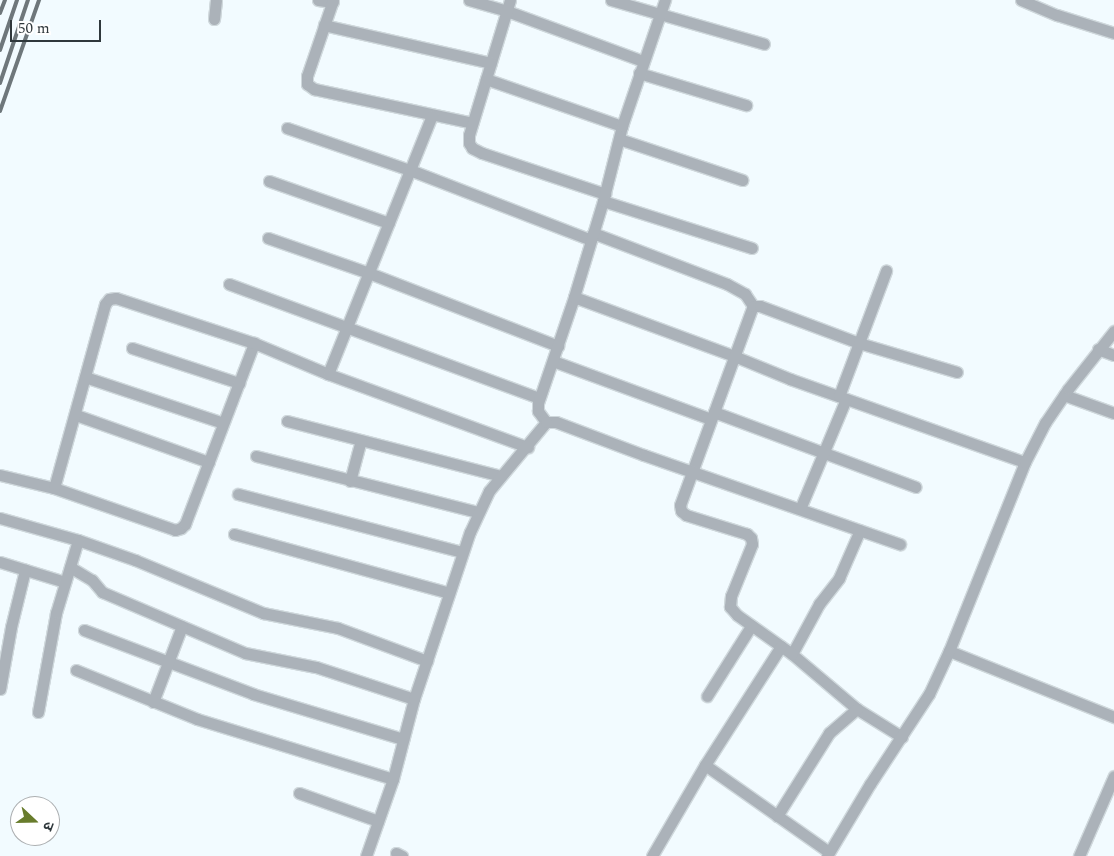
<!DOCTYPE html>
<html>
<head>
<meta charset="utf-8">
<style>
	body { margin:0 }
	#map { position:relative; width:1114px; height:856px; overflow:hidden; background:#f2fbff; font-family:Spectral,"Noto Sans Devanagari",serif }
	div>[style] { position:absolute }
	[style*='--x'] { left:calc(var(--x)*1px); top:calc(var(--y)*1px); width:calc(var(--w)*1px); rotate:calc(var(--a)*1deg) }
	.roads { filter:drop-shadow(1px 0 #cfd8dc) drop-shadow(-1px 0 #cfd8dc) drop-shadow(0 1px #cfd8dc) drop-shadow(0 -1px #cfd8dc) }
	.street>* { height:11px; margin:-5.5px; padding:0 5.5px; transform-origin:5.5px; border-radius:5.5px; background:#abb2b9 }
	.rail>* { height:4px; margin:-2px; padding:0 2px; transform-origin:2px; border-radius:2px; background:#6e777b }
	span { translate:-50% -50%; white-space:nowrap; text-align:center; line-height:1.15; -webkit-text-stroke:5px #fff; paint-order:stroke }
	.north { position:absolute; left:10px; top:796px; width:50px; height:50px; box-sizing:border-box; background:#fff; border:1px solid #acafb1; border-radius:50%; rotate:111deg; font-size:14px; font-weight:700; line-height:20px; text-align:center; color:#2f383c }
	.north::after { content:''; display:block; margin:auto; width:18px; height:22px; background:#687c2c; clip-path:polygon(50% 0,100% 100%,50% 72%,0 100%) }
	.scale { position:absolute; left:10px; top:20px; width:91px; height:22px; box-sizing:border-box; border:2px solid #2f383c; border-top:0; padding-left:6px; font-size:15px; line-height:18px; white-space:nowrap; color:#2f383c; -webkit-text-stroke:4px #fff; paint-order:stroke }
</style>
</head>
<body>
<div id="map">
	<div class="roads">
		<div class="street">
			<div style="--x:318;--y:0;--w:15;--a:8"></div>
			<div style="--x:333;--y:0;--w:80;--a:108.9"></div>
			<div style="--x:307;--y:76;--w:8;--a:90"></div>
			<div style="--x:307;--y:84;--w:9;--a:36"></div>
			<div style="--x:314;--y:89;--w:162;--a:12.1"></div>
			<div style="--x:469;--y:0;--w:40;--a:16"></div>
			<div style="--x:507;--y:11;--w:145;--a:20.2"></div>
			<div style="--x:510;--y:0;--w:141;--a:106.9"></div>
			<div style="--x:469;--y:135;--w:8;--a:90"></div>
			<div style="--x:469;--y:143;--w:6;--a:59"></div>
			<div style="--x:472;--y:148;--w:11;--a:27"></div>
			<div style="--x:482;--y:153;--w:130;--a:18.4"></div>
			<div style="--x:611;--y:0;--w:159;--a:16"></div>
			<div style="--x:1021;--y:0;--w:39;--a:23"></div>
			<div style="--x:1057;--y:15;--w:60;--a:17.5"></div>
			<div style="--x:214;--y:19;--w:19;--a:-84"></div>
			<div style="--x:324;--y:25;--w:171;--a:12.8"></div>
			<div style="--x:639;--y:73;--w:112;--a:16.7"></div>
			<div style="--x:486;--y:79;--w:144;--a:19.1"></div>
			<div style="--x:287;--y:128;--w:130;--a:18.9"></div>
			<div style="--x:410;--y:170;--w:194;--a:21.1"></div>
			<div style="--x:619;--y:139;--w:130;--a:18.4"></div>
			<div style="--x:269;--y:181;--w:127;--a:19.3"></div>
			<div style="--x:603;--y:201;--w:156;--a:17.5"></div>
			<div style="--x:593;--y:233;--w:143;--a:20.8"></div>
			<div style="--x:727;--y:284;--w:21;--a:29"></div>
			<div style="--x:745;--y:294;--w:14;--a:56"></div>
			<div style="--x:268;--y:238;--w:107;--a:19.1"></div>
			<div style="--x:369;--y:273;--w:203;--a:21.1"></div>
			<div style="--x:229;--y:284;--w:330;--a:20.2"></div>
			<div style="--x:574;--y:297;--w:171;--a:20.2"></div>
			<div style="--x:734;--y:356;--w:61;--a:22.3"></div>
			<div style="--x:790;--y:379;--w:249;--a:19.5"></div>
			<div style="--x:132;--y:348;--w:113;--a:18.1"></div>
			<div style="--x:1098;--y:349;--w:17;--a:21"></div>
			<div style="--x:553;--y:361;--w:168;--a:20.2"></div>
			<div style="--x:328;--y:374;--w:279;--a:-68.1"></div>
			<div style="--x:85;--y:377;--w:145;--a:18.4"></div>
			<div style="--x:1064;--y:395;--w:53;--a:19.8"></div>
			<div style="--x:839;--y:396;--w:134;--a:-69.4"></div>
			<div style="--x:714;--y:412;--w:215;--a:20.4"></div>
			<div style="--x:76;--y:415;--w:141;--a:19.5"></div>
			<div style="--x:287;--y:421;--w:221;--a:14.4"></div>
			<div style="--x:546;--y:422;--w:14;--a:-126"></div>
			<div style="--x:538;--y:411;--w:8;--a:-90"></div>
			<div style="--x:538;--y:403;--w:112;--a:-71.2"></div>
			<div style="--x:574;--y:297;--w:100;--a:-73.2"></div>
			<div style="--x:603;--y:201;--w:77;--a:-75.8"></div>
			<div style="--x:622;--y:126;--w:133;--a:-71.2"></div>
			<div style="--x:256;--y:456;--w:229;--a:14.2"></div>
			<div style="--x:0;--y:475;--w:56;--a:13.5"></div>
			<div style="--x:54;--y:488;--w:128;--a:19.1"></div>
			<div style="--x:175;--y:530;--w:6;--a:-18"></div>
			<div style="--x:181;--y:528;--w:6;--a:-45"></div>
			<div style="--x:185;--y:524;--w:194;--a:-69.1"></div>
			<div style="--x:350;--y:481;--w:42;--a:-75"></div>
			<div style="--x:54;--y:488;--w:191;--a:-74.5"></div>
			<div style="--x:105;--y:304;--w:6;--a:-51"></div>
			<div style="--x:109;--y:299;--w:7;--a:-8"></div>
			<div style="--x:116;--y:298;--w:145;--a:18.1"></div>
			<div style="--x:254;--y:343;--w:80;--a:22.7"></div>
			<div style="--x:328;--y:374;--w:213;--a:20.1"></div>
			<div style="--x:238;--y:494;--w:231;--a:14.5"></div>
			<div style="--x:800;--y:509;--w:119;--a:-67.3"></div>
			<div style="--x:0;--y:518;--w:81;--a:15.8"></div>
			<div style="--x:78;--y:540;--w:60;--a:19.3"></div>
			<div style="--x:135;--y:560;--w:139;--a:22.5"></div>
			<div style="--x:263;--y:613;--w:76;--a:11.3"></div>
			<div style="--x:338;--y:628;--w:95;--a:20.3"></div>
			<div style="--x:234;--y:534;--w:223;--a:15.3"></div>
			<div style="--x:0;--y:562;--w:68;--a:17.1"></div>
			<div style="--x:70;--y:567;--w:26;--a:31"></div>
			<div style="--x:92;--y:580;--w:16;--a:50"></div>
			<div style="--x:102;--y:592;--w:155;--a:23.1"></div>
			<div style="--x:245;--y:653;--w:72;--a:11.2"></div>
			<div style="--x:316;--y:667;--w:103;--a:18.1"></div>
			<div style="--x:84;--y:630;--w:181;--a:20.7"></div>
			<div style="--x:253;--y:694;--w:157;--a:16.7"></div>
			<div style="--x:949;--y:651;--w:178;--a:21.8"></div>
			<div style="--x:792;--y:654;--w:57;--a:-61.6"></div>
			<div style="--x:819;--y:604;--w:33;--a:-52"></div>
			<div style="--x:839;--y:578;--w:52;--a:-66.4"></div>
			<div style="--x:76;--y:670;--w:131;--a:22"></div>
			<div style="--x:197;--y:719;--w:205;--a:17"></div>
			<div style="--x:0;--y:689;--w:63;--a:-79.9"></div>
			<div style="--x:11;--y:627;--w:59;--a:-76.2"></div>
			<div style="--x:707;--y:696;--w:83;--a:-57.8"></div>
			<div style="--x:153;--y:702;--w:81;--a:-69.1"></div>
			<div style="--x:38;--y:712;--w:101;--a:-79.7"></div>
			<div style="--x:56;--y:613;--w:76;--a:-73.2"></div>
			<div style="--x:902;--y:737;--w:53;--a:-148.1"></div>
			<div style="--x:857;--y:709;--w:85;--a:-139.8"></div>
			<div style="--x:792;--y:654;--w:67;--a:-144.7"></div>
			<div style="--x:737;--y:615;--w:11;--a:-131"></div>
			<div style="--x:730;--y:607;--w:11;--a:-85"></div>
			<div style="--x:731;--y:596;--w:56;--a:-68"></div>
			<div style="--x:752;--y:544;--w:6;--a:-99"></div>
			<div style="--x:751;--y:538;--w:6;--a:-135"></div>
			<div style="--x:747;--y:534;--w:64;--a:-162.7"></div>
			<div style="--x:686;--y:515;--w:6;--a:-141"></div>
			<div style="--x:681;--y:511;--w:6;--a:-99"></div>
			<div style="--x:680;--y:505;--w:212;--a:-69.9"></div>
			<div style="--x:753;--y:306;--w:7;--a:0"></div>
			<div style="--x:760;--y:306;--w:106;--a:20.5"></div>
			<div style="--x:859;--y:343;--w:102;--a:16.5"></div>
			<div style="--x:705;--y:765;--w:151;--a:35.1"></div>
			<div style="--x:299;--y:793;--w:84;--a:19.5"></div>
			<div style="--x:777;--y:816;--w:98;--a:-57.9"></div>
			<div style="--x:829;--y:733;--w:37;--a:-41"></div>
			<div style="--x:396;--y:853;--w:7;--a:27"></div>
			<div style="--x:366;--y:856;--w:82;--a:-70.7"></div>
			<div style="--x:393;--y:779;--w:83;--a:-75.3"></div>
			<div style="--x:414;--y:699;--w:176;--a:-71.5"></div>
			<div style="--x:470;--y:532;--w:45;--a:-65.1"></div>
			<div style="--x:489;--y:491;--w:89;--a:-50.4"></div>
			<div style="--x:546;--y:422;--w:10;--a:0"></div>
			<div style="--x:556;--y:422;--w:94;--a:20.6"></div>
			<div style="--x:644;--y:455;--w:271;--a:19.2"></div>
			<div style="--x:652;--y:856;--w:105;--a:-59.8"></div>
			<div style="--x:705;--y:765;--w:141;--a:-57.4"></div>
			<div style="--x:827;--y:856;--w:84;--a:-59.2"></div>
			<div style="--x:870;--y:784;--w:108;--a:-56.8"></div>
			<div style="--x:929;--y:694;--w:47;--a:-65.1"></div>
			<div style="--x:949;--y:651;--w:204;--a:-68.1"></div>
			<div style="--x:1025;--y:462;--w:44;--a:-62.9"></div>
			<div style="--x:1045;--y:423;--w:41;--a:-55.9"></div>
			<div style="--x:1068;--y:389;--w:74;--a:-51.6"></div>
			<div style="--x:1079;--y:856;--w:87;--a:-66.4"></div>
		</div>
	</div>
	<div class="rail">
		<div style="--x:0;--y:13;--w:14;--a:-69"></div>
		<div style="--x:0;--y:50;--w:53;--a:-71.2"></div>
		<div style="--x:0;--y:83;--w:88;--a:-71.4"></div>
		<div style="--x:0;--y:111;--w:118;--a:-70.6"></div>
	</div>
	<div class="north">उ</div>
	<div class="scale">50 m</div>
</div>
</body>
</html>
